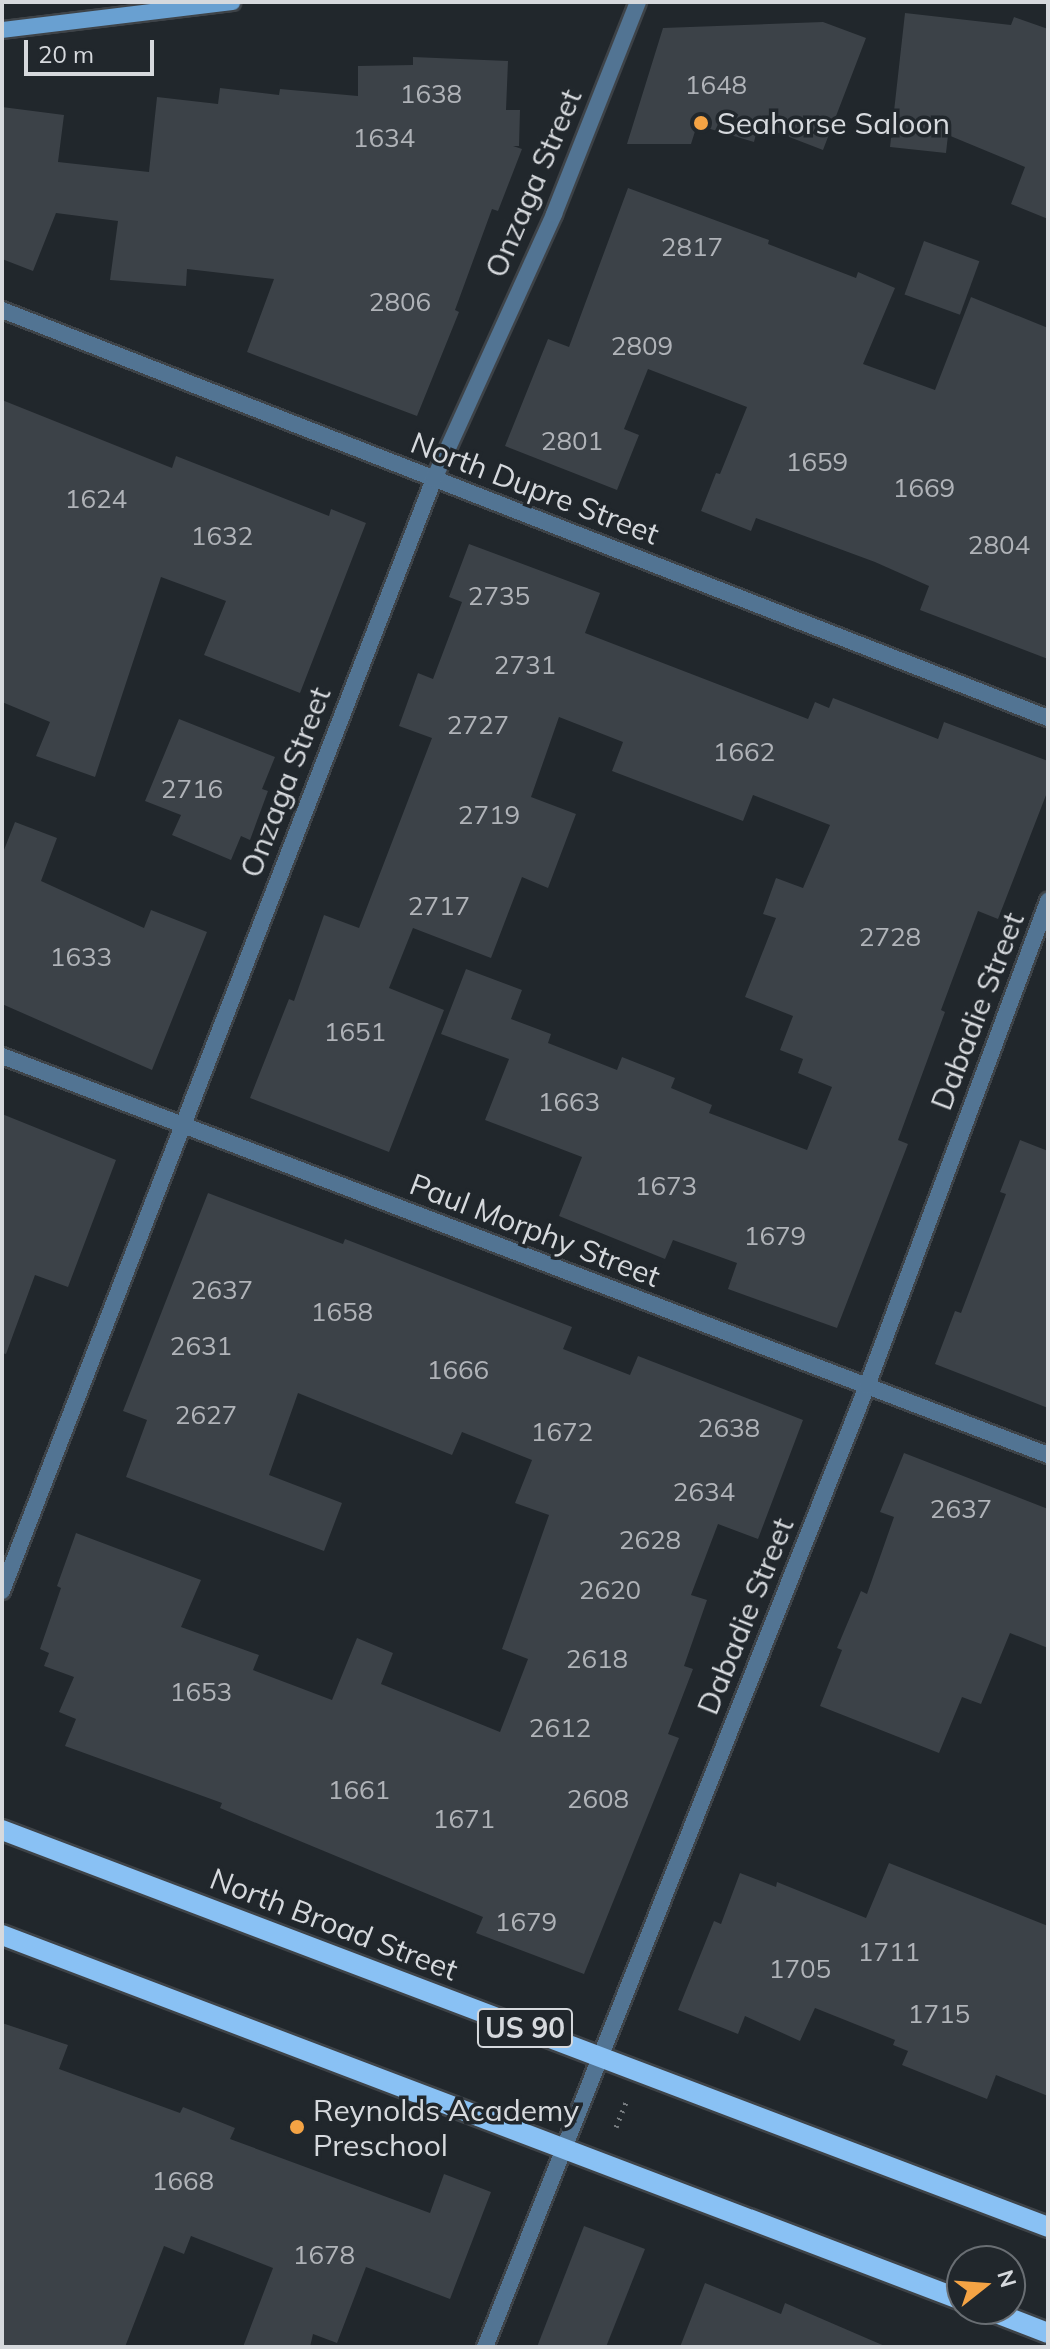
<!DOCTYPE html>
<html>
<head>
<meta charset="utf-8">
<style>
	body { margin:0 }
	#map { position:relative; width:1050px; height:2349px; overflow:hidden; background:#21272c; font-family:Mulish,sans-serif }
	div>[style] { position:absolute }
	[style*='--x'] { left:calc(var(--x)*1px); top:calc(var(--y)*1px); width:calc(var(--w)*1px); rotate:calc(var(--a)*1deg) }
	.building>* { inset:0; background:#3c4248; transform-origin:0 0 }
	.path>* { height:5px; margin-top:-2.5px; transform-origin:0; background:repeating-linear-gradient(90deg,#767b7f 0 2px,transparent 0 8px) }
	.roads { filter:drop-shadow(2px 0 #3e4348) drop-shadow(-2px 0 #3e4348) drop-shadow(0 2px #3e4348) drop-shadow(0 -2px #3e4348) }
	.minor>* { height:16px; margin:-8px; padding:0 8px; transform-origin:8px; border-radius:8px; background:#527493 }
	.secondary>* { height:16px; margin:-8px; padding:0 8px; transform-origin:8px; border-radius:8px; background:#69a0d1 }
	.primary>* { height:20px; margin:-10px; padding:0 10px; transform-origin:10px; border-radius:10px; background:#89c1f4 }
	.dots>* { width:22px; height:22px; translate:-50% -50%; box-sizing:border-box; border:4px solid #21272c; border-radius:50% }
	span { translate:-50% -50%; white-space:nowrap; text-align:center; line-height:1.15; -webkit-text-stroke:7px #21272c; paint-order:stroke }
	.number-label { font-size:26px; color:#b0b3b8 }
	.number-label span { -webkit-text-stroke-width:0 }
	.shield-label span { padding:2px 6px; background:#21272c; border:2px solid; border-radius:6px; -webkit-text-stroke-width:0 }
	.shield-label { font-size:28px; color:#d6d9dd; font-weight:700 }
	.poi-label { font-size:30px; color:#d6d9dd }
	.left { translate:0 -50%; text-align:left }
	.street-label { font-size:30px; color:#d6d9dd }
	.frame { position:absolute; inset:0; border:4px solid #d6d9dd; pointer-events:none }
	.north { position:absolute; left:946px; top:2245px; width:80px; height:80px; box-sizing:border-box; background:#21272c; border:2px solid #696e73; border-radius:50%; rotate:73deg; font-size:22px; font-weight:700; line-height:32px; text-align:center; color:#d6d9dd }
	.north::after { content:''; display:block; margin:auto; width:28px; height:36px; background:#f4a344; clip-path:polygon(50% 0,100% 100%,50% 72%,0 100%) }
	.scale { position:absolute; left:24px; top:40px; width:130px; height:36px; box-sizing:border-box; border:4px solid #d6d9dd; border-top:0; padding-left:10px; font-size:24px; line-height:28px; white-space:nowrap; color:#d6d9dd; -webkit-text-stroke:6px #21272c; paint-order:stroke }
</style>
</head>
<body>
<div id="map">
	<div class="building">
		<div style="clip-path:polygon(905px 13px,1011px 25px,1014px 17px,1048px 29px,1048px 219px,1011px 204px,1025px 167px,948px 135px,946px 153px,890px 147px)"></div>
		<div style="clip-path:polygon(823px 22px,866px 38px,823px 150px,758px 125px,754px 142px,697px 125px,691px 144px,627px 144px,663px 28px)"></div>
		<div style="clip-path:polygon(413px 57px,508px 61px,506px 110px,520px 110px,519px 146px,513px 146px,522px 149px,498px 211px,492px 209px,455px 310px,459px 312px,417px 416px,247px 352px,274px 279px,187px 269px,186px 286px,110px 280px,118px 221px,56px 213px,33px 271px,2px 259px,2px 107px,64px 115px,58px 162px,149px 172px,157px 97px,218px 104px,220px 88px,279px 95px,280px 89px,358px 96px,358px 66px,413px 65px)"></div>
		<div style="clip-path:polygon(628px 188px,769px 240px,768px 244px,856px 278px,858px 272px,895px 288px,863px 364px,935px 390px,971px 297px,1048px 328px,1048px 659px,920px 610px,929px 586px,875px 562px,756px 518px,751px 531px,701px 511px,716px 473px,720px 474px,747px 407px,648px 369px,624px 429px,639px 435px,617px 490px,505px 446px,548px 339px,569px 347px)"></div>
		<div style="left:924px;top:241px;width:59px;height:57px;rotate:20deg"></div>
		<div style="clip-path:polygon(2px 400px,172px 468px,176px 456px,329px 516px,331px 509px,366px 523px,300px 693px,204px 655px,226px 601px,161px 577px,95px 777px,36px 756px,50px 722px,2px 702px)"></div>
		<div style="clip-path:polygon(469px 544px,600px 593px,585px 633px,808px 719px,815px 702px,829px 708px,833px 698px,938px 739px,944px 722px,1048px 761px,1048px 790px,998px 919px,978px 911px,941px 1010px,945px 1012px,898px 1140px,908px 1144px,837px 1328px,728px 1289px,737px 1263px,673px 1240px,665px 1259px,559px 1216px,582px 1157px,485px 1120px,509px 1059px,441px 1034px,466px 969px,522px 990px,511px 1019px,551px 1034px,548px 1043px,617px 1070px,622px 1057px,675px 1078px,671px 1088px,712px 1105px,709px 1113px,807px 1150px,832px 1087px,798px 1073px,803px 1059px,780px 1050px,793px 1016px,745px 997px,776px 918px,763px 914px,776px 878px,803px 888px,830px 825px,753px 795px,743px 821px,612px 771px,623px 742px,559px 717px,531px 797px,576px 814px,548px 888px,522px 877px,491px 958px,413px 928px,389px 988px,444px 1010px,389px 1152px,250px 1098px,289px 999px,294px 1001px,324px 915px,359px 928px,432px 738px,399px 726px,418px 673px,433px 679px,462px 602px,449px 597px)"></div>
		<div style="clip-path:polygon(179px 719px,275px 757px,262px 789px,268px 791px,250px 840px,241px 836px,231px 860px,172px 835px,181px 815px,145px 801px)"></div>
		<div style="clip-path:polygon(15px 822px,57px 838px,41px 881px,144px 928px,151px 910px,207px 932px,152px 1070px,2px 1004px,2px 855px)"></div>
		<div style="clip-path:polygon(2px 1114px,116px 1160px,68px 1287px,35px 1275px,6px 1354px,2px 1353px)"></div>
		<div style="clip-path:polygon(1020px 1140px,1048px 1151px,1048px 1408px,935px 1364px,955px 1311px,961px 1313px,1006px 1194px,1000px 1192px)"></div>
		<div style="clip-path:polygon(208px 1193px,343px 1244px,345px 1239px,572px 1327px,563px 1349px,630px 1375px,638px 1356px,803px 1420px,758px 1539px,718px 1524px,691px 1595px,707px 1600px,684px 1666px,693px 1669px,668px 1734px,679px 1738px,584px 1974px,476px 1933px,483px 1917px,220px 1808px,222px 1803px,65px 1746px,76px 1719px,59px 1712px,74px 1677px,44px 1666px,49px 1653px,40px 1649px,61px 1588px,57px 1586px,76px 1533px,201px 1580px,181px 1627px,259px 1655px,253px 1670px,332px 1700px,357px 1638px,393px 1653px,381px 1684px,500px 1732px,528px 1659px,502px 1649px,549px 1515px,515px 1503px,532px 1460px,462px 1432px,452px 1455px,298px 1393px,269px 1475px,342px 1503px,324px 1551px,126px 1477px,147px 1420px,123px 1411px)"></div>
		<div style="clip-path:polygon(904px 1453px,1048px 1509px,1048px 1648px,1010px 1633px,981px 1704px,962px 1697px,939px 1753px,820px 1706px,842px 1650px,837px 1648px,861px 1591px,867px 1594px,894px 1517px,880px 1512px)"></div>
		<div style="clip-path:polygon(889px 1863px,1048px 1926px,1048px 2096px,996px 2075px,987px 2099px,902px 2065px,908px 2051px,893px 2045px,895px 2040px,815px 2008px,800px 2041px,745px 2016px,738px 2034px,678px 2010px,714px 1921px,721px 1924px,740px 1873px,776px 1887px,777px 1882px,866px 1918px)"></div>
		<div style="clip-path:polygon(2px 2023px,68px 2045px,59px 2069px,180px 2113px,183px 2107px,235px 2128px,230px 2139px,430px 2213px,444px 2174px,491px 2192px,450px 2299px,366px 2267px,337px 2343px,313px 2334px,310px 2347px,243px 2347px,273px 2268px,191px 2236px,184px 2254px,164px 2246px,125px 2347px,2px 2347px)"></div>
		<div style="clip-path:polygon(584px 2226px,645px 2249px,606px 2347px,537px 2347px)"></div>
		<div style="clip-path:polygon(705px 2283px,781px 2314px,785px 2303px,887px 2347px,680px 2347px)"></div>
	</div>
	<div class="path">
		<div style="--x:616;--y:2127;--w:29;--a:-68"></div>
	</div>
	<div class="roads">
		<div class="minor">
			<div style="--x:2;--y:310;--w:1123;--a:21.31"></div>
			<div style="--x:2;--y:1056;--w:1120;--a:20.88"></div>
			<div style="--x:2;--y:1591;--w:1193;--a:-68.77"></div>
			<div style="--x:434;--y:479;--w:291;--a:-65.6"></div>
			<div style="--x:554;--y:214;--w:228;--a:-68.4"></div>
			<div style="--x:485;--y:2347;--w:1034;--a:-68.32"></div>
			<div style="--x:867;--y:1386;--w:518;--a:-69.53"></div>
		</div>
		<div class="secondary">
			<div style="--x:2;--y:30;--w:232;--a:-6.9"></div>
		</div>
		<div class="primary">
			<div style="--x:2;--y:1830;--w:1119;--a:20.78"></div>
			<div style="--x:2;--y:1935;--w:1027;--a:20.82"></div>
			<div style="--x:986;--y:2309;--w:66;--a:21.2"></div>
		</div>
	</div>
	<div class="dots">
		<div style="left:701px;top:123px;background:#f4a344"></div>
		<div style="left:297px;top:2127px;background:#f4a344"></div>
	</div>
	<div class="number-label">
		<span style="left:716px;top:85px">1648</span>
		<span style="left:431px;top:94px">1638</span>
		<span style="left:384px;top:138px">1634</span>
		<span style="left:692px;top:247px">2817</span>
		<span style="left:400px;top:302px">2806</span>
		<span style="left:642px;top:346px">2809</span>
		<span style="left:572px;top:441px">2801</span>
		<span style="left:817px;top:462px">1659</span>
		<span style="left:924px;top:488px">1669</span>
		<span style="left:96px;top:499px">1624</span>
		<span style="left:222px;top:536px">1632</span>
		<span style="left:999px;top:545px">2804</span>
		<span style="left:499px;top:596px">2735</span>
		<span style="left:525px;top:665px">2731</span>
		<span style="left:478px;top:725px">2727</span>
		<span style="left:744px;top:752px">1662</span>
		<span style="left:192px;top:789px">2716</span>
		<span style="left:489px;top:815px">2719</span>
		<span style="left:439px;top:906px">2717</span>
		<span style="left:890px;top:937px">2728</span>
		<span style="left:81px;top:957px">1633</span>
		<span style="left:355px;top:1032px">1651</span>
		<span style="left:569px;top:1102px">1663</span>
		<span style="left:666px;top:1186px">1673</span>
		<span style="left:775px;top:1236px">1679</span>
		<span style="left:222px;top:1290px">2637</span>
		<span style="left:342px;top:1312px">1658</span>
		<span style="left:201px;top:1346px">2631</span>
		<span style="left:458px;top:1370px">1666</span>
		<span style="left:206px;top:1415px">2627</span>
		<span style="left:729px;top:1428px">2638</span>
		<span style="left:562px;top:1432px">1672</span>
		<span style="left:704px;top:1492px">2634</span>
		<span style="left:961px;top:1509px">2637</span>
		<span style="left:650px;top:1540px">2628</span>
		<span style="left:610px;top:1590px">2620</span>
		<span style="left:597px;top:1659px">2618</span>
		<span style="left:201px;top:1692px">1653</span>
		<span style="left:560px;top:1728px">2612</span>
		<span style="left:359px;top:1790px">1661</span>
		<span style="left:598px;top:1799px">2608</span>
		<span style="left:464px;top:1819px">1671</span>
		<span style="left:526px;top:1922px">1679</span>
		<span style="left:889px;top:1952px">1711</span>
		<span style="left:800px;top:1969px">1705</span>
		<span style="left:939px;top:2014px">1715</span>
		<span style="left:183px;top:2181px">1668</span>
		<span style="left:324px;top:2255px">1678</span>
	</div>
	<div class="shield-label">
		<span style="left:525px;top:2028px">US 90</span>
	</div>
	<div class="poi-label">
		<span class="left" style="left:717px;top:123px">Seahorse Saloon</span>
		<span class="left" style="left:313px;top:2127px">Reynolds Academy<br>Preschool</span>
	</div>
	<div class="street-label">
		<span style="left:533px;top:183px;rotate:-67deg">Onzaga Street</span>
		<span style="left:535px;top:488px;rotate:21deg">North Dupre Street</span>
		<span style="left:285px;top:782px;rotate:-69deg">Onzaga Street</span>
		<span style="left:977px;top:1011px;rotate:-69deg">Dabadie Street</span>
		<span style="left:535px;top:1230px;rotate:21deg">Paul Morphy Street</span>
		<span style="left:745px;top:1616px;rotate:-68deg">Dabadie Street</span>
		<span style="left:334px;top:1924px;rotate:21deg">North Broad Street</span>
	</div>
	<div class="frame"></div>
	<div class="north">N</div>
	<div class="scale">20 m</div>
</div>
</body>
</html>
